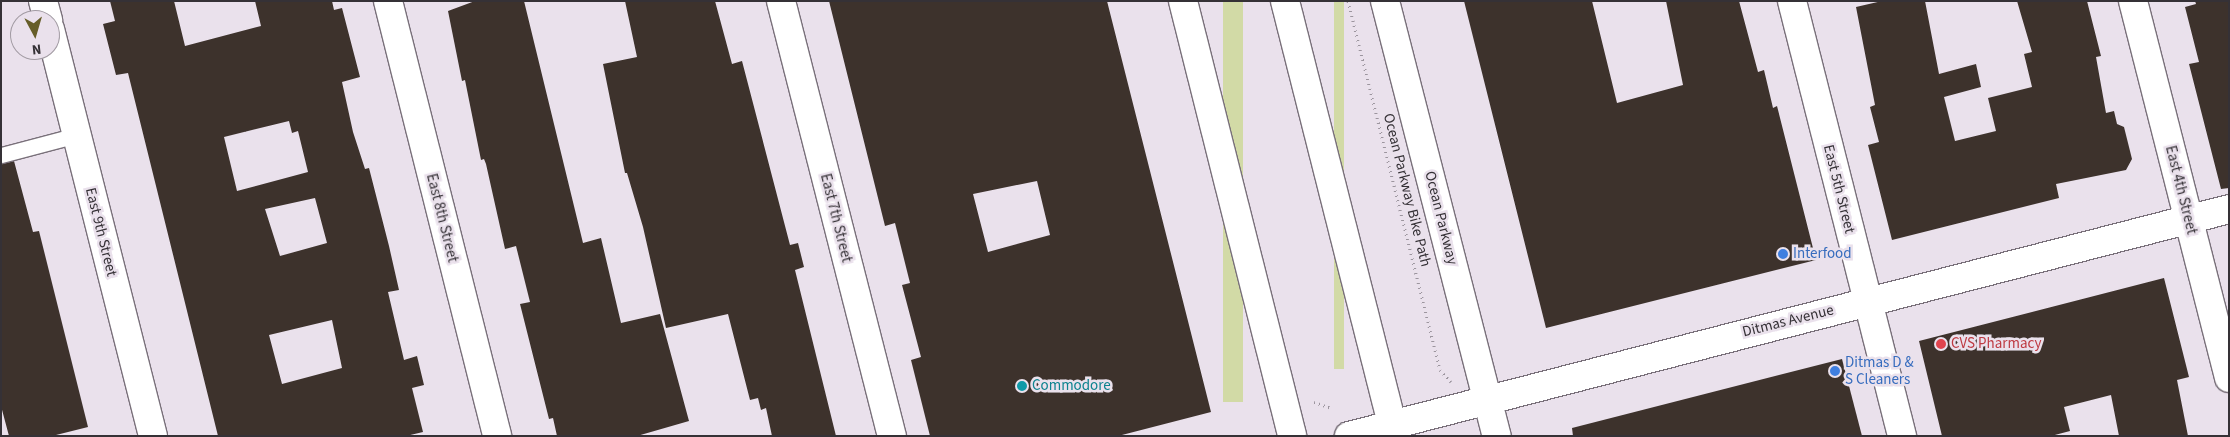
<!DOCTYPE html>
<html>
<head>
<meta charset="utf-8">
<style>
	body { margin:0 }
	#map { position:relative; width:2230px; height:437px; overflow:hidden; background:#eae1ec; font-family:"Source Sans 3",sans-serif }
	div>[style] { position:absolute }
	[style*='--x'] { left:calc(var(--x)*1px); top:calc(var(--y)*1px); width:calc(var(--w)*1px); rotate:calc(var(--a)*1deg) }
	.green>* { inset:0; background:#d2daa6; transform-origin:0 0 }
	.building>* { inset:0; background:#3d322c }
	.path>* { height:3px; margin-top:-1.5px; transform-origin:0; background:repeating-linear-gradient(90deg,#9c959e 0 1px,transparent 0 5px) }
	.roads { filter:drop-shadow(1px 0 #79707a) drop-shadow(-1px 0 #79707a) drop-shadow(0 1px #79707a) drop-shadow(0 -1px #79707a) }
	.lane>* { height:15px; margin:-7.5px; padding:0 7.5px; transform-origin:7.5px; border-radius:7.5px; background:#fff }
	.street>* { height:28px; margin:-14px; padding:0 14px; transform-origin:14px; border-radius:14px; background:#fff }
	.primary>* { height:28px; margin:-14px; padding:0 14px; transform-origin:14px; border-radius:14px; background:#fff }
	.dots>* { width:14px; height:14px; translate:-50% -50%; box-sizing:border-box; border:2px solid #eae1ec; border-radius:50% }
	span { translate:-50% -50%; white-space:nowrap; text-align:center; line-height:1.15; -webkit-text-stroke:5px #eae1ec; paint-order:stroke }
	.street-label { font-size:15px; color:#353136 }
	.shop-label { font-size:15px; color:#366cbe }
	.left { translate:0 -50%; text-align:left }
	.health-label { font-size:15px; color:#be3a42 }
	.culture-label { font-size:15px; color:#0d838f }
	.frame { position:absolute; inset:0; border:2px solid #353136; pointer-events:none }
	.north { position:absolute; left:10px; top:10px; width:50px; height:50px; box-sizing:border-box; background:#eae1ec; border:1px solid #a29ba3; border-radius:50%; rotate:174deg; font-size:14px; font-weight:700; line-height:20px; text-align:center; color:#353136 }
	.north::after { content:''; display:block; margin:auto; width:18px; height:22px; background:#665d29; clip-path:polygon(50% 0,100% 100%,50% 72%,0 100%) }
</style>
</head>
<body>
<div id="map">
	<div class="green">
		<div style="left:1223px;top:1px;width:20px;height:401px"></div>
		<div style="left:1334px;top:1px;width:10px;height:368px"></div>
	</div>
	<div class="building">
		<div style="clip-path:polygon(evenodd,110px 1px,174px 1px,185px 46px,261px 26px,255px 1px,332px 1px,334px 10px,342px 8px,360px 77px,342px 82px,353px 132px,365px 169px,369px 168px,389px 246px,399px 290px,388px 292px,404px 360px,417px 356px,424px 385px,412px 388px,423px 432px,406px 436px,218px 436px,128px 73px,116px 75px,103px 24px,115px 21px,110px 1px,289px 121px,292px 133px,298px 131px,308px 172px,237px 191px,224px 137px,289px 121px,110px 1px,315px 198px,327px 243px,280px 256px,265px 209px,315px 198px,110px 1px,332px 320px,342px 368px,282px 384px,269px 335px,332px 320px)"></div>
		<div style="clip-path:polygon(475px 1px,524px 1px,583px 243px,601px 238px,621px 323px,660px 314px,689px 421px,637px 436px,557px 436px,553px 418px,549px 419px,520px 304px,530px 302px,516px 246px,505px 249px,486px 164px,484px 159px,481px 160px,465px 80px,462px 81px,448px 11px)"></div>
		<div style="clip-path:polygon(625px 1px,715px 1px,732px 64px,742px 61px,790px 245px,798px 243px,804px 267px,795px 270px,836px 436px,772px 436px,766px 408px,761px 410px,758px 398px,750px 400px,728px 314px,666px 328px,643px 227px,627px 173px,625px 173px,603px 64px,637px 57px)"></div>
		<div style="clip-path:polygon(evenodd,829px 1px,1107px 1px,1211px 412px,1118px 436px,930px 436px,911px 360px,921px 357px,902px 285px,910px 283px,895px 223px,885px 226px,829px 1px,1037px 181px,1050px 235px,988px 252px,973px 194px,1037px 181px)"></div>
		<div style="clip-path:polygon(1464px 1px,1592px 1px,1617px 103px,1683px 85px,1666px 1px,1739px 1px,1758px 72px,1764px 70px,1773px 108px,1777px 106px,1816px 260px,1546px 328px)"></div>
		<div style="clip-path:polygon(1882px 1px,1925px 1px,1939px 74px,1976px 64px,1981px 87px,1944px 97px,1955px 141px,1996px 131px,1988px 98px,2032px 87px,2024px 54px,2032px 52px,2017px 1px,2087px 1px,2101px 56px,2096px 57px,2106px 113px,2114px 111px,2117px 124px,2124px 127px,2132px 159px,2126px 170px,2056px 184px,2059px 198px,1892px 240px,1868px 145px,1879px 142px,1870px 107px,1875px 105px,1856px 7px)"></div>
		<div style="clip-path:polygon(2195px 1px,2229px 1px,2229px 188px,2221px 189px,2189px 64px,2199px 62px,2185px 7px,2196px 4px)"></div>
		<div style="clip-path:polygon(14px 161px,33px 232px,39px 231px,88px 427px,52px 436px,9px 436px,1px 406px,1px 164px)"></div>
		<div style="clip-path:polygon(2164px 278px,2189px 377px,2177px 380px,2188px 436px,2119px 436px,2111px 395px,2064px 407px,2070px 431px,2051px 436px,1942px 436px,1919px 341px)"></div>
		<div style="clip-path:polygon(1842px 359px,1862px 436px,1573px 436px,1572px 428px)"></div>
	</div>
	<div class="path">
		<div style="--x:1348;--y:1;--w:380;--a:76"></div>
		<div style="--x:1440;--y:370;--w:16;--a:47"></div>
		<div style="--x:1314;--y:402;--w:18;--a:19"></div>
	</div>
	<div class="roads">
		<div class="lane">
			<div style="--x:1;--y:155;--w:79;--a:-14.7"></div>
		</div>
		<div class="street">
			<div style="--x:43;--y:1;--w:20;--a:75"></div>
			<div style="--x:388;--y:1;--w:448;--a:75.9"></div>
			<div style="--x:781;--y:1;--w:449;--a:75.7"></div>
			<div style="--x:1183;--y:1;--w:448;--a:75.9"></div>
			<div style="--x:1385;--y:1;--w:449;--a:75.6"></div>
			<div style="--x:1792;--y:1;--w:449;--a:75.8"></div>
			<div style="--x:2133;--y:1;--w:389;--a:75.7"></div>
			<div style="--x:50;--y:29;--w:420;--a:75.8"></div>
			<div style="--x:1349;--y:436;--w:909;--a:-14.46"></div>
		</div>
		<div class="primary">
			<div style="--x:1285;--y:1;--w:449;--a:75.8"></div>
		</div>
	</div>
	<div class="dots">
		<div style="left:1783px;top:254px;background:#3f7fe0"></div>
		<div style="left:1941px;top:344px;background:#e0444e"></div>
		<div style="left:1835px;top:371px;background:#3f7fe0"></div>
		<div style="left:1022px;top:386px;background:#0f9aa8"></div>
	</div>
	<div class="street-label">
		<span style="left:1839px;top:189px;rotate:76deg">East 5th Street</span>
		<span style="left:1407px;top:190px;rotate:76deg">Ocean Parkway Bike Path</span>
		<span style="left:2181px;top:190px;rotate:76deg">East 4th Street</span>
		<span style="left:442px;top:218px;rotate:76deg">East 8th Street</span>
		<span style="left:836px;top:218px;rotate:76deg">East 7th Street</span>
		<span style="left:1441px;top:218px;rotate:76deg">Ocean Parkway</span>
		<span style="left:101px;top:232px;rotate:76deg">East 9th Street</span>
		<span style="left:1788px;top:321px;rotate:-14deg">Ditmas Avenue</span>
	</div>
	<div class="shop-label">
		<span class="left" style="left:1793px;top:254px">Interfood</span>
		<span class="left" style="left:1845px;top:371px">Ditmas D &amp;<br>S Cleaners</span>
	</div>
	<div class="health-label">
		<span class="left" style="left:1951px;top:344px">CVS Pharmacy</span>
	</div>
	<div class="culture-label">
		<span class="left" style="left:1032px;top:386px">Commodore</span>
	</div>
	<div class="frame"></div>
	<div class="north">N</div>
</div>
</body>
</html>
